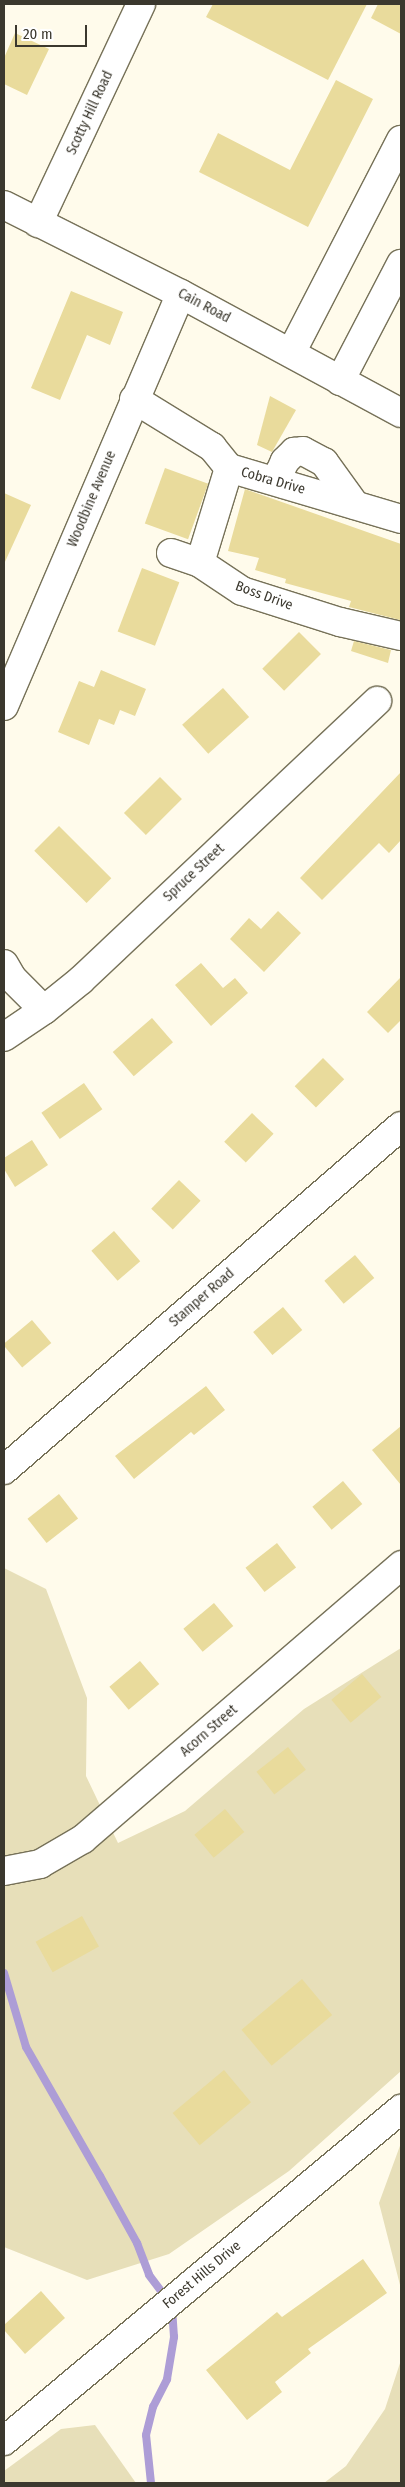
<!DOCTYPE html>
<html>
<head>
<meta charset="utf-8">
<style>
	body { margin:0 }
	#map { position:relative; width:405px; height:2487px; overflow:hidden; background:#fffbeb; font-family:"Fira Sans Condensed",sans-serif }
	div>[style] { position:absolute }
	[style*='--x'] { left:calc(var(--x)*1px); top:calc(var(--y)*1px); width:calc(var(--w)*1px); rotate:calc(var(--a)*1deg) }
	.green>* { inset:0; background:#e7dfb9 }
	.stream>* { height:8px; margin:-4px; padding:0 4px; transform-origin:4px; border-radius:4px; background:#ad9dd6 }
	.building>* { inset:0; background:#e9db9c; transform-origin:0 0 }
	.roads { filter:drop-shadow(1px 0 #767158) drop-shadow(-1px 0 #767158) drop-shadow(0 1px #767158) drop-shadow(0 -1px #767158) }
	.minor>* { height:28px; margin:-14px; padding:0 14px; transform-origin:14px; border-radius:14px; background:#fff }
	.major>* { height:28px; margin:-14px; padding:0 14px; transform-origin:14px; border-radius:14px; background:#fff }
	span { translate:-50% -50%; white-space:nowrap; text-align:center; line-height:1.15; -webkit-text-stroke:4.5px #fff; paint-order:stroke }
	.street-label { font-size:14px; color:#3b382e }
	.frame { position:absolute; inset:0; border:5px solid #3b382e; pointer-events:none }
	.scale { position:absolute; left:15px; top:25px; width:72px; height:22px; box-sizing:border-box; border:2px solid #3b382e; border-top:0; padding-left:6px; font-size:15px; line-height:18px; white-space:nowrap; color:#3b382e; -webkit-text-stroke:4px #fff; paint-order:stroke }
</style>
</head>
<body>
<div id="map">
	<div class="green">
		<div style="clip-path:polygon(4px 1568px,46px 1589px,87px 1698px,86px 1776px,118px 1843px,185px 1811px,304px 1709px,401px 1648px,401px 2071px,289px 2171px,169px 2254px,87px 2280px,4px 2247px)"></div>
		<div style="clip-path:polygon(401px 2143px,401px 2319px,400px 2285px,379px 2203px)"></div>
		<div style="clip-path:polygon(401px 2360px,401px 2483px,324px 2483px,346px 2466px,385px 2409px)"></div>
		<div style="clip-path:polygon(95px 2425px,136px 2483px,4px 2483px,4px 2471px,61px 2429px)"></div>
	</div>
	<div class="stream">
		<div style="--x:4;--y:1973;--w:77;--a:73.4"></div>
		<div style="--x:26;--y:2047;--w:149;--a:60.2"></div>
		<div style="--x:100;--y:2176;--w:77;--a:61.1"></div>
		<div style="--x:137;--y:2243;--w:34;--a:69"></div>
		<div style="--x:149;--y:2275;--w:31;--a:53"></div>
		<div style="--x:151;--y:2483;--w:48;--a:-95.9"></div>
		<div style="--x:146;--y:2435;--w:29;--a:-76"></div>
		<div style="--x:153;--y:2407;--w:31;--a:-63"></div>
		<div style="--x:167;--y:2379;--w:43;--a:-80.5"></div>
		<div style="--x:174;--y:2337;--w:27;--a:-94"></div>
	</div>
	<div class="building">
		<div style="clip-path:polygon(213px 4px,367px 4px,328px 80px,206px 17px)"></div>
		<div style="clip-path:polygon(378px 4px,401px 4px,401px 34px,371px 18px)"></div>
		<div style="clip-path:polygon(15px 33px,49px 49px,27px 95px,4px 84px,4px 58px)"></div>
		<div style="clip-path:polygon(336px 80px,373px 99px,308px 227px,199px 172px,218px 133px,290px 170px)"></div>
		<div style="clip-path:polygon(71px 291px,123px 312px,110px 345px,87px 335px,60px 400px,31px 388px)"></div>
		<div style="clip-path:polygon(270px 396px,296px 410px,272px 452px,257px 445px)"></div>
		<div style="left:165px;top:468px;width:46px;height:59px;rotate:20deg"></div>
		<div style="clip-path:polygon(245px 489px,401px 544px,400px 620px,349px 607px,351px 601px,285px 583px,286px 579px,255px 570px,259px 558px,228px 551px)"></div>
		<div style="clip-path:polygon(4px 493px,31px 505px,4px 564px)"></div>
		<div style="left:142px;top:568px;width:40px;height:68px;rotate:21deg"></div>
		<div style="left:299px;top:632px;width:31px;height:52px;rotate:45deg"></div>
		<div style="clip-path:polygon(354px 641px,391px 650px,388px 663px,351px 651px)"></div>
		<div style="clip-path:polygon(101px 670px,146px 689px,135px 716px,120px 710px,114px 725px,99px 719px,89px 745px,58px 732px,79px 681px,94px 687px)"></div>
		<div style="left:223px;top:688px;width:39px;height:55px;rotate:48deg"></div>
		<div style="clip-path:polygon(401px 772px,401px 840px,389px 853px,379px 843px,322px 900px,300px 878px)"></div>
		<div style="left:160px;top:777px;width:31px;height:51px;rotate:45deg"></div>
		<div style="left:59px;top:826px;width:74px;height:35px;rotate:45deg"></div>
		<div style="clip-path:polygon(278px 911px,301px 933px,264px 972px,230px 939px,249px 918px,261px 929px)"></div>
		<div style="clip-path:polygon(201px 963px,223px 988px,235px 978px,248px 993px,211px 1026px,175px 985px)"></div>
		<div style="clip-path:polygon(401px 977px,401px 1020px,388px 1033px,367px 1012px)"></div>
		<div style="left:152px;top:1018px;width:32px;height:52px;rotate:49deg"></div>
		<div style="left:323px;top:1058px;width:30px;height:40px;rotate:45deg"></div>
		<div style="left:84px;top:1083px;width:32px;height:52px;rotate:55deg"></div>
		<div style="left:252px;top:1113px;width:30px;height:40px;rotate:44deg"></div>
		<div style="clip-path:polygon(32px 1140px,48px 1165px,15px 1187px,4px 1169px,4px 1158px)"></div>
		<div style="left:179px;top:1180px;width:30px;height:40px;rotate:44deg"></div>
		<div style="left:114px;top:1231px;width:40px;height:30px;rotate:49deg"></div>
		<div style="left:355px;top:1255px;width:30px;height:40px;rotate:50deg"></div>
		<div style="left:283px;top:1307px;width:30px;height:39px;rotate:50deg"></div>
		<div style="left:32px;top:1320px;width:30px;height:38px;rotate:50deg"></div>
		<div style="clip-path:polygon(206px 1386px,225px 1410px,194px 1435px,191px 1432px,134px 1479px,115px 1456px)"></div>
		<div style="clip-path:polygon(401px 1426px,401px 1485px,372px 1450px)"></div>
		<div style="left:343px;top:1481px;width:30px;height:40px;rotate:50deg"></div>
		<div style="left:59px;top:1494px;width:31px;height:40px;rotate:52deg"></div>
		<div style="left:277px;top:1543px;width:31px;height:40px;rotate:52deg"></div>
		<div style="left:214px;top:1603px;width:30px;height:40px;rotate:50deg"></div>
		<div style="left:140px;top:1661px;width:30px;height:40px;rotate:50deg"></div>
		<div style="left:362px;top:1674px;width:30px;height:40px;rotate:50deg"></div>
		<div style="left:288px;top:1747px;width:29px;height:40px;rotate:52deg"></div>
		<div style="left:225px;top:1809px;width:30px;height:40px;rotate:50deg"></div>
		<div style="left:82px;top:1916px;width:35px;height:53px;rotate:61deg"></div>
		<div style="left:302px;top:1979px;width:47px;height:79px;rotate:50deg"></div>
		<div style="left:224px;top:2070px;width:42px;height:67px;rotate:50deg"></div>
		<div style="clip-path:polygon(363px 2259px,387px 2293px,308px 2349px,311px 2353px,275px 2382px,282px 2392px,247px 2420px,206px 2370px,277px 2312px,282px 2317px)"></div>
		<div style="clip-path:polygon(41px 2291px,65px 2318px,25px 2354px,4px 2330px,4px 2325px)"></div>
	</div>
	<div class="roads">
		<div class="minor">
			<div style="--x:38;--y:223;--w:242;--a:-64.8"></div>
			<div style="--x:291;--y:353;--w:240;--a:-62.7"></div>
			<div style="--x:340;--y:381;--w:132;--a:-62.5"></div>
			<div style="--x:134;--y:399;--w:92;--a:31.6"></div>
			<div style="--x:212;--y:447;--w:27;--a:51"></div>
			<div style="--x:229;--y:468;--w:179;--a:16.5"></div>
			<div style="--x:229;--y:468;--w:99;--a:107"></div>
			<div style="--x:200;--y:563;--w:50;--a:33.7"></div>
			<div style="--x:242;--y:591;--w:103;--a:17.6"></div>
			<div style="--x:340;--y:622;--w:63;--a:12.9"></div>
			<div style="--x:284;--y:484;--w:13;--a:-108"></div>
			<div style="--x:280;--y:472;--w:12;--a:-66"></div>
			<div style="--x:285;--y:461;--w:13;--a:-45"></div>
			<div style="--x:294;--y:452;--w:9;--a:-6"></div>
			<div style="--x:303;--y:451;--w:24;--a:28"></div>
			<div style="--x:324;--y:462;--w:53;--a:54.2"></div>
			<div style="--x:171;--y:553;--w:31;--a:19"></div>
			<div style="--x:4;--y:706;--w:448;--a:-66.8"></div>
			<div style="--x:4;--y:964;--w:16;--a:60"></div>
			<div style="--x:12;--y:978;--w:45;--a:45"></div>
			<div style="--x:4;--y:1037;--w:48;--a:-34"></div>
			<div style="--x:44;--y:1010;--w:48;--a:-39"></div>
			<div style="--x:81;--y:980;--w:407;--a:-43.3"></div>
			<div style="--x:4;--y:1470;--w:525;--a:-40.91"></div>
			<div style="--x:4;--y:1871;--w:37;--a:-11"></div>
			<div style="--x:40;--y:1864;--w:50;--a:-30.2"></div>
			<div style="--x:83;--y:1839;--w:420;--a:-40.7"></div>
			<div style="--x:4;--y:2441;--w:518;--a:-39.9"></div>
		</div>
		<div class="major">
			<div style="--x:4;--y:205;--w:198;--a:26.7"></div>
			<div style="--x:181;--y:294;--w:250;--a:28.4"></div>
		</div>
	</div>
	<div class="street-label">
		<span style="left:90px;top:113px;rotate:-65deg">Scotty Hill Road</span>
		<span style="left:204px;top:306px;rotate:28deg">Cain Road</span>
		<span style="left:273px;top:481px;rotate:16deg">Cobra Drive</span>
		<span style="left:92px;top:499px;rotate:-67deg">Woodbine Avenue</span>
		<span style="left:264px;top:596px;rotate:20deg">Boss Drive</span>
		<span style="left:194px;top:873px;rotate:-43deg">Spruce Street</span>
		<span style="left:202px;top:1298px;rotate:-41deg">Stamper Road</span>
		<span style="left:209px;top:1731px;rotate:-41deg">Acorn Street</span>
		<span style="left:202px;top:2275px;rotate:-40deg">Forest Hills Drive</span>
	</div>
	<div class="frame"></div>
	<div class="scale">20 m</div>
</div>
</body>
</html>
